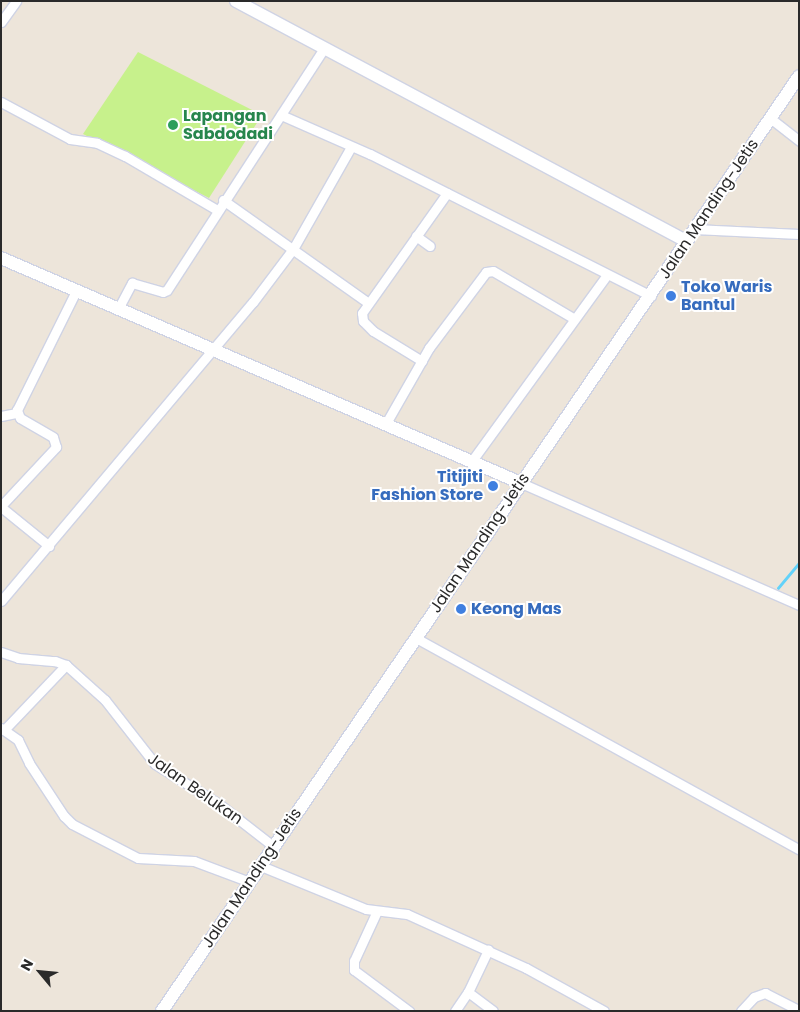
<!DOCTYPE html>
<html>
<head>
<meta charset="utf-8">
<style>
	body { margin:0 }
	#map { position:relative; width:800px; height:1012px; overflow:hidden; background:#ede5da; font-family:Poppins,sans-serif }
	div>[style] { position:absolute }
	[style*='--x'] { left:calc(var(--x)*1px); top:calc(var(--y)*1px); width:calc(var(--w)*1px); rotate:calc(var(--a)*1deg) }
	.pitch>* { inset:0; background:#c7f18c }
	.stream>* { height:2.5px; margin:-1.25px; padding:0 1.25px; transform-origin:1.25px; border-radius:1.25px; background:#63d2f9 }
	.roads { filter:drop-shadow(1px 0 #cfd3e4) drop-shadow(-1px 0 #cfd3e4) drop-shadow(0 1px #cfd3e4) drop-shadow(0 -1px #cfd3e4) }
	.street>* { height:9px; margin:-4.5px; padding:0 4.5px; transform-origin:4.5px; border-radius:4.5px; background:#fff }
	.secondary>* { height:12px; margin:-6px; padding:0 6px; transform-origin:6px; border-radius:6px; background:#fff }
	.dots>* { width:14px; height:14px; translate:-50% -50%; box-sizing:border-box; border:2px solid #fff; border-radius:50% }
	span { translate:-50% -50%; white-space:nowrap; text-align:center; line-height:1.15; -webkit-text-stroke:4px #fff; paint-order:stroke }
	.leisure-label { font-size:16px; color:#27864d; font-weight:700 }
	.left { translate:0 -50%; text-align:left }
	.street-label { font-size:16px; color:#2a2a2a }
	.shop-label { font-size:16px; color:#366cbe; font-weight:700 }
	.right { translate:-100% -50%; text-align:right }
	.frame { position:absolute; inset:0; border:2px solid #2a2a2a; pointer-events:none }
	.north { position:absolute; left:15px; top:947px; width:50px; height:50px; -webkit-text-stroke:4px #fff; paint-order:stroke; rotate:298deg; font-size:14px; font-weight:700; line-height:20px; text-align:center; color:#2a2a2a }
	.north::after { content:''; display:block; margin:auto; width:18px; height:22px; background:#2a2a2a; clip-path:polygon(50% 0,100% 100%,50% 72%,0 100%) }
</style>
</head>
<body>
<div id="map">
	<div class="pitch">
		<div style="clip-path:polygon(138px 52px,262px 115px,209px 198px,83px 134px)"></div>
	</div>
	<div class="stream">
		<div style="--x:778;--y:588;--w:33;--a:-50"></div>
	</div>
	<div class="roads">
		<div class="street">
			<div style="--x:1;--y:22;--w:26;--a:-54"></div>
			<div style="--x:1;--y:102;--w:78;--a:28.2"></div>
			<div style="--x:70;--y:139;--w:27;--a:8"></div>
			<div style="--x:97;--y:143;--w:31;--a:25"></div>
			<div style="--x:125;--y:156;--w:107;--a:30.4"></div>
			<div style="--x:281;--y:115;--w:97;--a:23.7"></div>
			<div style="--x:370;--y:154;--w:315;--a:26.8"></div>
			<div style="--x:770;--y:118;--w:37;--a:38"></div>
			<div style="--x:223;--y:200;--w:176;--a:35.3"></div>
			<div style="--x:694;--y:229;--w:105;--a:2.7"></div>
			<div style="--x:416;--y:236;--w:17;--a:36"></div>
			<div style="--x:118;--y:309;--w:30;--a:-62"></div>
			<div style="--x:132;--y:283;--w:32;--a:16"></div>
			<div style="--x:163;--y:292;--w:4;--a:-27"></div>
			<div style="--x:167;--y:290;--w:288;--a:-57"></div>
			<div style="--x:422;--y:361;--w:57;--a:-148.5"></div>
			<div style="--x:373;--y:331;--w:14;--a:-135"></div>
			<div style="--x:363;--y:321;--w:8;--a:-97"></div>
			<div style="--x:362;--y:313;--w:147;--a:-54.7"></div>
			<div style="--x:1;--y:416;--w:16;--a:-11"></div>
			<div style="--x:385;--y:425;--w:89;--a:-60.3"></div>
			<div style="--x:429;--y:348;--w:95;--a:-53.1"></div>
			<div style="--x:486;--y:272;--w:7;--a:-8"></div>
			<div style="--x:493;--y:271;--w:93;--a:30.4"></div>
			<div style="--x:471;--y:462;--w:231;--a:-54"></div>
			<div style="--x:521;--y:483;--w:304;--a:23.7"></div>
			<div style="--x:1;--y:506;--w:81;--a:-47"></div>
			<div style="--x:56;--y:447;--w:10;--a:-107"></div>
			<div style="--x:53;--y:437;--w:38;--a:-150"></div>
			<div style="--x:20;--y:418;--w:9;--a:-111"></div>
			<div style="--x:17;--y:410;--w:133;--a:-63.6"></div>
			<div style="--x:1;--y:507;--w:62;--a:39.1"></div>
			<div style="--x:1;--y:601;--w:391;--a:-49.9"></div>
			<div style="--x:253;--y:302;--w:66;--a:-53"></div>
			<div style="--x:293;--y:249;--w:117;--a:-60.4"></div>
			<div style="--x:416;--y:638;--w:437;--a:28.9"></div>
			<div style="--x:1;--y:652;--w:18;--a:19"></div>
			<div style="--x:18;--y:658;--w:37;--a:5"></div>
			<div style="--x:55;--y:661;--w:12;--a:20"></div>
			<div style="--x:66;--y:665;--w:52;--a:41.9"></div>
			<div style="--x:105;--y:700;--w:81;--a:52"></div>
			<div style="--x:155;--y:764;--w:75;--a:32"></div>
			<div style="--x:219;--y:804;--w:68;--a:37.9"></div>
			<div style="--x:1;--y:728;--w:21;--a:35"></div>
			<div style="--x:18;--y:740;--w:25;--a:64"></div>
			<div style="--x:29;--y:763;--w:64;--a:56.6"></div>
			<div style="--x:64;--y:816;--w:11;--a:45"></div>
			<div style="--x:72;--y:824;--w:74;--a:27.3"></div>
			<div style="--x:138;--y:858;--w:56;--a:3.1"></div>
			<div style="--x:194;--y:861;--w:60;--a:20.6"></div>
			<div style="--x:4;--y:730;--w:90;--a:-46.4"></div>
			<div style="--x:261;--y:866;--w:113;--a:22.3"></div>
			<div style="--x:366;--y:909;--w:41;--a:7"></div>
			<div style="--x:407;--y:914;--w:131;--a:24.4"></div>
			<div style="--x:526;--y:968;--w:89;--a:28.9"></div>
			<div style="--x:377;--y:911;--w:55;--a:114.7"></div>
			<div style="--x:354;--y:961;--w:9;--a:90"></div>
			<div style="--x:354;--y:970;--w:69;--a:36.7"></div>
			<div style="--x:468;--y:992;--w:31;--a:37"></div>
			<div style="--x:455;--y:1011;--w:23;--a:-56"></div>
			<div style="--x:468;--y:992;--w:47;--a:-64.5"></div>
			<div style="--x:741;--y:1011;--w:19;--a:-47"></div>
			<div style="--x:754;--y:997;--w:12;--a:-20"></div>
			<div style="--x:765;--y:993;--w:38;--a:27"></div>
		</div>
		<div class="secondary">
			<div style="--x:236;--y:1;--w:510;--a:28.07"></div>
			<div style="--x:1;--y:258;--w:567;--a:23.4"></div>
			<div style="--x:162;--y:1011;--w:1131;--a:-55.73"></div>
		</div>
	</div>
	<div class="dots">
		<div style="left:173px;top:125px;background:#2e9e5b"></div>
		<div style="left:671px;top:296px;background:#3f7fe0"></div>
		<div style="left:493px;top:486px;background:#3f7fe0"></div>
		<div style="left:461px;top:609px;background:#3f7fe0"></div>
	</div>
	<div class="leisure-label">
		<span class="left" style="left:183px;top:125px">Lapangan<br>Sabdodadi</span>
	</div>
	<div class="street-label">
		<span style="left:709px;top:209px;rotate:-56deg">Jalan Manding-Jetis</span>
		<span style="left:480px;top:543px;rotate:-56deg">Jalan Manding-Jetis</span>
		<span style="left:195px;top:789px;rotate:35deg">Jalan Belukan</span>
		<span style="left:252px;top:878px;rotate:-56deg">Jalan Manding-Jetis</span>
	</div>
	<div class="shop-label">
		<span class="left" style="left:681px;top:296px">Toko Waris<br>Bantul</span>
		<span class="right" style="left:483px;top:486px">Titijiti<br>Fashion Store</span>
		<span class="left" style="left:471px;top:609px">Keong Mas</span>
	</div>
	<div class="frame"></div>
	<div class="north">N</div>
</div>
</body>
</html>
